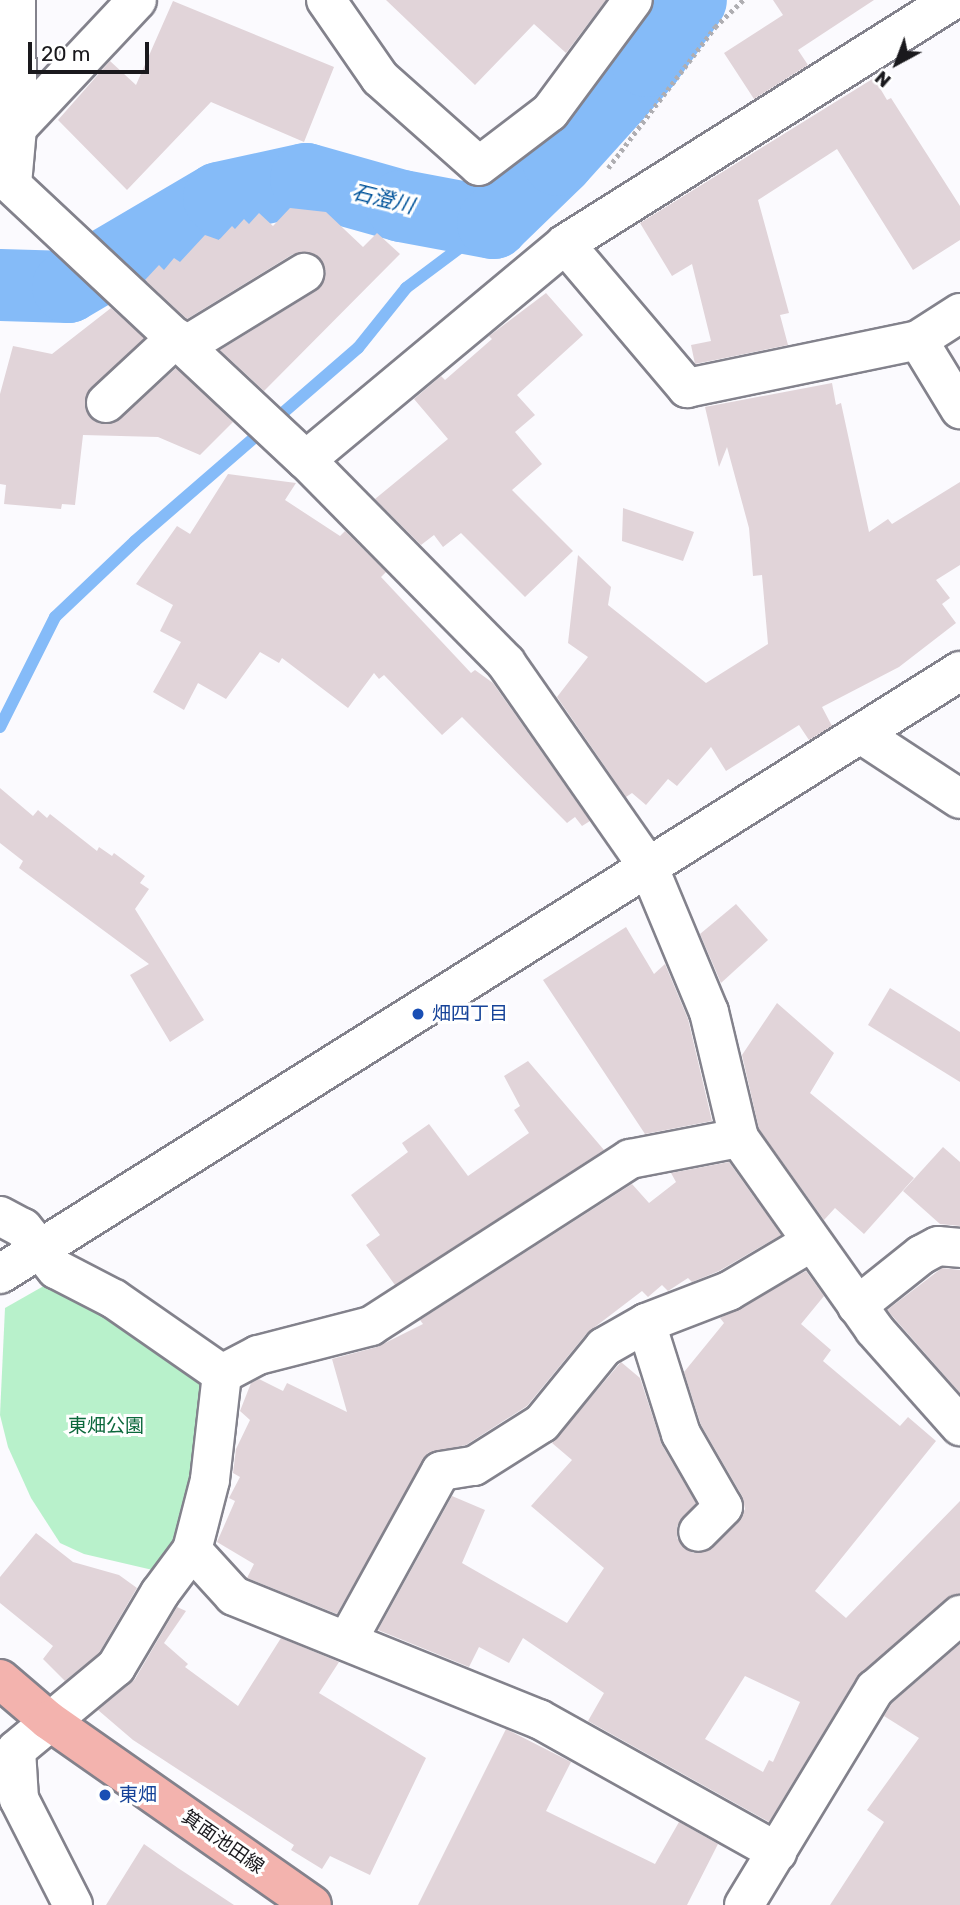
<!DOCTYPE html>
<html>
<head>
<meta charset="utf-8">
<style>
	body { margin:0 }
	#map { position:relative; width:960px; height:1905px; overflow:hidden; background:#fbfafe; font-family:Rubik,"Noto Sans JP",sans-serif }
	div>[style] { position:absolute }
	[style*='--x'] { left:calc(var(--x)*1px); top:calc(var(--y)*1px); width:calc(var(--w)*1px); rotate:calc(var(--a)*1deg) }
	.green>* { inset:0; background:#b8f1cb }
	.stream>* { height:12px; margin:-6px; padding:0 6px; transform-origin:6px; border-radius:6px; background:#85bbf8 }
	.river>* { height:72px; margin:-36px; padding:0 36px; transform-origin:36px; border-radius:36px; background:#85bbf8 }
	.building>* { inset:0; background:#e1d4d9 }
	.path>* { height:4.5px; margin-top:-2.25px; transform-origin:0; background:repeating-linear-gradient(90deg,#afaeb2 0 3.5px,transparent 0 7px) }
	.roads { filter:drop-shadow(2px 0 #83828c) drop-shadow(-2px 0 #83828c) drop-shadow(0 2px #83828c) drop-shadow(0 -2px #83828c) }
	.minor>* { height:38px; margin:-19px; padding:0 19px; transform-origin:19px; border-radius:19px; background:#fff }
	.major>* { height:38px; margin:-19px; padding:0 19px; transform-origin:19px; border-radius:19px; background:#f3b3ae }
	.dots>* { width:19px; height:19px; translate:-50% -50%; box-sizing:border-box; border:4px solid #fff; border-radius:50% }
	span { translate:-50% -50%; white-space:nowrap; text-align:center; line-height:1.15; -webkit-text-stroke:6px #fff; paint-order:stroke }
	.transit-label { font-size:19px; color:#164399 }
	.left { translate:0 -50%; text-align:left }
	.park-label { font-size:19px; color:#0c683c }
	.street-label { font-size:19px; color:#1a191d }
	.water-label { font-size:21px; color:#00539a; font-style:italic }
	.north { position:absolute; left:862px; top:28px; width:70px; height:70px; -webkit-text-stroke:5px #fff; paint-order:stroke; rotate:221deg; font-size:19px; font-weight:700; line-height:28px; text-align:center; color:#1a191d }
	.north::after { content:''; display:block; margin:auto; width:24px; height:32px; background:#1a191d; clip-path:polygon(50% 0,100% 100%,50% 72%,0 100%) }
	.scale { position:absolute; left:28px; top:42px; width:121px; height:32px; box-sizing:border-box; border:4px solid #1a191d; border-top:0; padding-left:9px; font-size:21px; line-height:24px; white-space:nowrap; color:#1a191d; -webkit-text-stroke:5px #fff; paint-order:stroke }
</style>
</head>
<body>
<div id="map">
	<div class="green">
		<div style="clip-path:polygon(56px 1279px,206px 1383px,190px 1516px,157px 1571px,84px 1554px,60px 1543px,31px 1498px,8px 1447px,0 1415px,5px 1308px)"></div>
	</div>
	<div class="stream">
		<div style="--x:0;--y:727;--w:123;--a:-63.4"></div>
		<div style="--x:55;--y:617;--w:110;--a:-43.5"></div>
		<div style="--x:135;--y:541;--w:295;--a:-40.9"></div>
		<div style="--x:358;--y:348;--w:77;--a:-51.3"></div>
		<div style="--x:406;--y:288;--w:109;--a:-36.8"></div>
	</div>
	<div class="river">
		<div style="--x:0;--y:285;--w:68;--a:1.7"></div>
		<div style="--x:68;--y:287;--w:175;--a:-30.5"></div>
		<div style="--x:219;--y:198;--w:89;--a:-12.3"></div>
		<div style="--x:306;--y:179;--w:100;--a:15.7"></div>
		<div style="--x:402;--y:206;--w:93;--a:10.6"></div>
		<div style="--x:493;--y:223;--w:91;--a:-44.1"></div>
		<div style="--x:558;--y:160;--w:133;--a:-48"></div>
		<div style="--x:647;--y:61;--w:75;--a:-54.2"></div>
	</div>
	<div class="building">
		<div style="clip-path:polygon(386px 0,606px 0,566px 53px,534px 24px,475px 85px)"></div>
		<div style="clip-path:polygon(773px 0,874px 0,798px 50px,808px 65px,754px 99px,724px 53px,783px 15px)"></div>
		<div style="clip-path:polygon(173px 1px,334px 67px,304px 142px,211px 102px,127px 190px,58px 120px,110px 61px,136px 85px)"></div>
		<div style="clip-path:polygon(874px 78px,887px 100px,891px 98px,960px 206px,960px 240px,913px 270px,837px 149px,758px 200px,789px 313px,780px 315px,788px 345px,695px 364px,691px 345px,711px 341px,692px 264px,672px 276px,640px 223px)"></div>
		<div style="clip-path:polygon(290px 208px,326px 212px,363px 247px,377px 233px,400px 254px,264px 391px,220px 350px,316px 291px,326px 272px,315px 254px,293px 254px,187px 319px,145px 280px,159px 265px,164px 270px,174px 258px,180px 262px,205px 235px,219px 240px,232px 226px,235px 229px,244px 219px,249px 224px,259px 213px,273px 226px)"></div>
		<div style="clip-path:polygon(546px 293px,583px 335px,517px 395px,535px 415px,515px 432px,542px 464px,512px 490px,573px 551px,525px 597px,461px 533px,443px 547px,434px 535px,421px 545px,375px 499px,448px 439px,414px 399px,441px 376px,445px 380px,492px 339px,489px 336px)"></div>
		<div style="clip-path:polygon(111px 308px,144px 338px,91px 388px,85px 407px,90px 418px,100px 424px,120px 419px,176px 368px,233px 422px,200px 455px,158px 437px,83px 435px,75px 505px,62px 504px,61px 509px,4px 504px,6px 485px,0 484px,0 394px,13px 346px,52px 354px)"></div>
		<div style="clip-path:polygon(832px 383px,836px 405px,841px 403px,869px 532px,888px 519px,892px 524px,960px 482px,960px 565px,936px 580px,950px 598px,942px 604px,956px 623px,899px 667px,822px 707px,832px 726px,809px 740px,799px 725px,726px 771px,711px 747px,677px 786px,668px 779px,646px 805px,632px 793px,626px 797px,557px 697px,588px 657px,568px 643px,578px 555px,611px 587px,608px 605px,706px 683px,768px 644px,762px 575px,753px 576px,749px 528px,727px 447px,719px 467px,705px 407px)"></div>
		<div style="clip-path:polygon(228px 474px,296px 483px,285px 500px,340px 536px,345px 531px,386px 572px,381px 577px,471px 673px,475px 670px,493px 683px,590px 821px,582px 826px,575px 817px,567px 823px,462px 717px,442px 735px,384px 675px,379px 679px,374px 673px,348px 708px,282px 658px,279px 663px,260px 652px,226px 699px,198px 683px,184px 710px,153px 692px,181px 642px,160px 631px,173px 605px,136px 584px,177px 526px,190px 534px)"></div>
		<div style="clip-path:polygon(623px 508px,694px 532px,683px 561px,622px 541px)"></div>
		<div style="clip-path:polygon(0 788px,33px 816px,38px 810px,47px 818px,50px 814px,97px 851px,99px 847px,112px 856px,114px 853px,145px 876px,140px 883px,149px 889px,135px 909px,204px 1020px,170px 1042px,130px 975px,149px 964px,19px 868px,23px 861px,0 843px)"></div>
		<div style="clip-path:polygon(736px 904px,768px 940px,721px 983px,700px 934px)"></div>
		<div style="clip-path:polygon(626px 927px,654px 974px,665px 964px,688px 1019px,712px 1121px,645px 1134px,543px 980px)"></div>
		<div style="clip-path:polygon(890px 988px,960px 1032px,960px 1082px,868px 1025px)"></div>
		<div style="clip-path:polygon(777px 1003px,834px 1053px,810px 1093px,914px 1178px,864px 1234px,835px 1208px,824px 1220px,759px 1129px,742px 1055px)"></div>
		<div style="clip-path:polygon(528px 1061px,604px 1150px,395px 1285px,366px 1245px,380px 1235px,351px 1195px,408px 1152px,402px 1143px,429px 1124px,468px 1176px,529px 1133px,514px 1110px,520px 1106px,504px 1076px)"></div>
		<div style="clip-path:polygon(943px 1147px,960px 1162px,960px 1226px,940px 1224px,903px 1191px)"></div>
		<div style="clip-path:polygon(729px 1162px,781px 1235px,719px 1271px,692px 1282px,688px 1278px,668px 1291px,662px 1285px,648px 1297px,642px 1291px,587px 1333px,527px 1406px,466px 1445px,428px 1453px,337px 1614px,247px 1578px,254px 1564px,217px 1542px,235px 1501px,229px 1498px,240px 1477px,233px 1473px,236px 1449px,250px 1420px,240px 1411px,251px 1383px,259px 1379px,283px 1391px,287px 1383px,347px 1412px,332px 1359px,377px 1347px,423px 1324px,420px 1320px,632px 1184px,649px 1203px,676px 1182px,671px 1173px)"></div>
		<div style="clip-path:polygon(942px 1268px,960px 1270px,960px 1393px,887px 1310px)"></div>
		<div style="clip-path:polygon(evenodd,806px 1271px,824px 1296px,801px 1324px,831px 1350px,823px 1361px,900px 1426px,908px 1417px,936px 1441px,815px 1591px,846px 1618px,960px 1501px,960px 1594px,946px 1599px,857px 1677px,769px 1822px,588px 1721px,604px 1693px,523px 1638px,509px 1663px,479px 1647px,469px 1667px,378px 1630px,452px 1496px,485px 1510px,462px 1563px,567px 1623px,604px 1568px,531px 1506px,572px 1460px,552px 1443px,621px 1362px,640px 1378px,662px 1445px,696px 1503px,677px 1526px,677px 1538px,693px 1553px,713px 1547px,738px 1522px,745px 1509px,742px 1496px,701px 1425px,684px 1372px,724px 1323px,720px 1318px,806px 1271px,745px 1676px,800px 1702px,773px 1762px,769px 1760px,763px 1772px,705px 1739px,745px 1676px)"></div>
		<div style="clip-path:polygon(36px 1533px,73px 1562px,119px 1575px,137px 1588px,99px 1653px,65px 1681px,43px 1659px,53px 1646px,0 1603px,0 1577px)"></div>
		<div style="clip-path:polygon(177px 1607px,186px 1611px,164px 1643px,188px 1664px,185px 1667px,238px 1706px,281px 1638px,339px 1662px,319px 1693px,426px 1758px,370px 1875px,330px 1856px,322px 1869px,291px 1850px,294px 1845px,133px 1740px,98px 1710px,135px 1679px)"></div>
		<div style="clip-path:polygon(960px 1644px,960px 1905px,830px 1905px,884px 1822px,867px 1810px,919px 1738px,884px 1716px,892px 1703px)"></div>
		<div style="clip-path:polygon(506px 1729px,571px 1762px,546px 1811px,655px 1864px,679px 1822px,718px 1844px,687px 1905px,418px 1905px)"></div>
		<div style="clip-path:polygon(144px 1844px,178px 1868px,234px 1905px,106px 1905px)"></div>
	</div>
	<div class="path">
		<div style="--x:608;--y:168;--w:177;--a:-52.8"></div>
		<div style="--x:715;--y:27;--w:39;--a:-44"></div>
	</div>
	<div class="roads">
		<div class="minor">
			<div style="--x:326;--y:0;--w:95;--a:55.3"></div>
			<div style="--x:380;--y:78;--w:132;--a:41.6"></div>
			<div style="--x:479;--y:166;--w:89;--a:-37.3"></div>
			<div style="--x:550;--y:112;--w:139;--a:-53.5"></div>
			<div style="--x:17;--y:128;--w:175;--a:-46.8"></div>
			<div style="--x:0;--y:174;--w:419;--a:43.1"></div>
			<div style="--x:306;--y:460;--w:285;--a:45.4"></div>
			<div style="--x:506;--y:663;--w:250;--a:55.1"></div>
			<div style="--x:649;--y:868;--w:156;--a:67.4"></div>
			<div style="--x:709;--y:1012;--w:130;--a:76.6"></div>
			<div style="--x:739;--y:1138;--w:234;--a:54.7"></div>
			<div style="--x:874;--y:1329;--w:130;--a:48.4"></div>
			<div style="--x:12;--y:184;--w:56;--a:-84.9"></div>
			<div style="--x:17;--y:128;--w:128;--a:-90.4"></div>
			<div style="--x:565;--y:244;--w:189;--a:49.7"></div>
			<div style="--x:687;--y:388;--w:236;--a:-11.7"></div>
			<div style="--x:918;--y:340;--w:50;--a:-32.7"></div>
			<div style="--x:918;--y:340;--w:81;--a:58.7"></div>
			<div style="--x:185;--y:346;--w:140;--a:-31.5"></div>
			<div style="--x:106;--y:403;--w:96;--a:-42.9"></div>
			<div style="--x:306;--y:460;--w:337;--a:-39.8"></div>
			<div style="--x:565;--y:244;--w:458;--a:-32.2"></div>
			<div style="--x:861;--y:734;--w:118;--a:33.3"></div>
			<div style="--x:739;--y:1138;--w:111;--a:169.1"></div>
			<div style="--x:630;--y:1159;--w:308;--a:147.2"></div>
			<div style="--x:371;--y:1326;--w:117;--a:165.6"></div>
			<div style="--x:258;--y:1355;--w:41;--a:152.2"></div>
			<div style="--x:222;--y:1374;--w:107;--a:96.5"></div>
			<div style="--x:210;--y:1480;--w:72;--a:104.4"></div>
			<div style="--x:192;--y:1550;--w:62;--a:47.6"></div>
			<div style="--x:234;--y:1596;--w:329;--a:22"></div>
			<div style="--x:539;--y:1719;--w:273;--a:29.2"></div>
			<div style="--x:0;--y:1216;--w:26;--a:28"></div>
			<div style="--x:23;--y:1228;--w:53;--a:51.2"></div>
			<div style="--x:56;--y:1269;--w:65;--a:27.3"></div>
			<div style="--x:114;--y:1299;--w:131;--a:34.8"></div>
			<div style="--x:0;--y:1274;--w:1134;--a:-32.13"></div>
			<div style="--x:857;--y:1306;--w:82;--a:-38.6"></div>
			<div style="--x:921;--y:1255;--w:19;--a:-28"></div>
			<div style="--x:938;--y:1246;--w:22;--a:5"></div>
			<div style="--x:646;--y:1323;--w:116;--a:72.5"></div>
			<div style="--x:681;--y:1434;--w:84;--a:60.1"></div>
			<div style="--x:723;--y:1507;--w:35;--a:135"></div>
			<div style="--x:347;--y:1641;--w:194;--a:-61.1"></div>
			<div style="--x:441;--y:1471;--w:33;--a:-9"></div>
			<div style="--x:474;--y:1466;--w:80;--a:-32.3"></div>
			<div style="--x:542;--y:1423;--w:98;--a:-50.8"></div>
			<div style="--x:604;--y:1347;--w:48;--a:-29.7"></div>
			<div style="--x:646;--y:1323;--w:89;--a:-21.1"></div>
			<div style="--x:729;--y:1291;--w:94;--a:-30.7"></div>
			<div style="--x:73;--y:1905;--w:119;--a:-117"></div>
			<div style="--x:19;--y:1799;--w:49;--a:-93.5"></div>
			<div style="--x:16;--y:1750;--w:130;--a:-39.7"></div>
			<div style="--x:116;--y:1667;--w:86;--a:-59.3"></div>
			<div style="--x:160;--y:1593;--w:54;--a:-53.3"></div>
			<div style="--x:744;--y:1905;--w:253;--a:-58.8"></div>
			<div style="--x:875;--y:1689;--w:113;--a:-41"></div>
		</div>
		<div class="major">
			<div style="--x:0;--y:1679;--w:63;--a:40.5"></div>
			<div style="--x:48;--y:1720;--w:322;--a:35"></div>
		</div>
	</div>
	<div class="dots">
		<div style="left:418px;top:1014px;background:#1a4fb4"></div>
		<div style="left:105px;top:1795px;background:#1a4fb4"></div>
	</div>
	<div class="transit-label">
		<span class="left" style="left:432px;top:1014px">畑四丁目</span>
		<span class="left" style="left:119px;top:1795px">東畑</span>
	</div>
	<div class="park-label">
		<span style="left:106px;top:1426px">東畑公園</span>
	</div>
	<div class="street-label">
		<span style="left:223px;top:1842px;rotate:35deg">箕面池田線</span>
	</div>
	<div class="water-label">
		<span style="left:383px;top:199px;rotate:14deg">石澄川</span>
	</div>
	<div class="north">N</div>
	<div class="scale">20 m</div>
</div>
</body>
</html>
